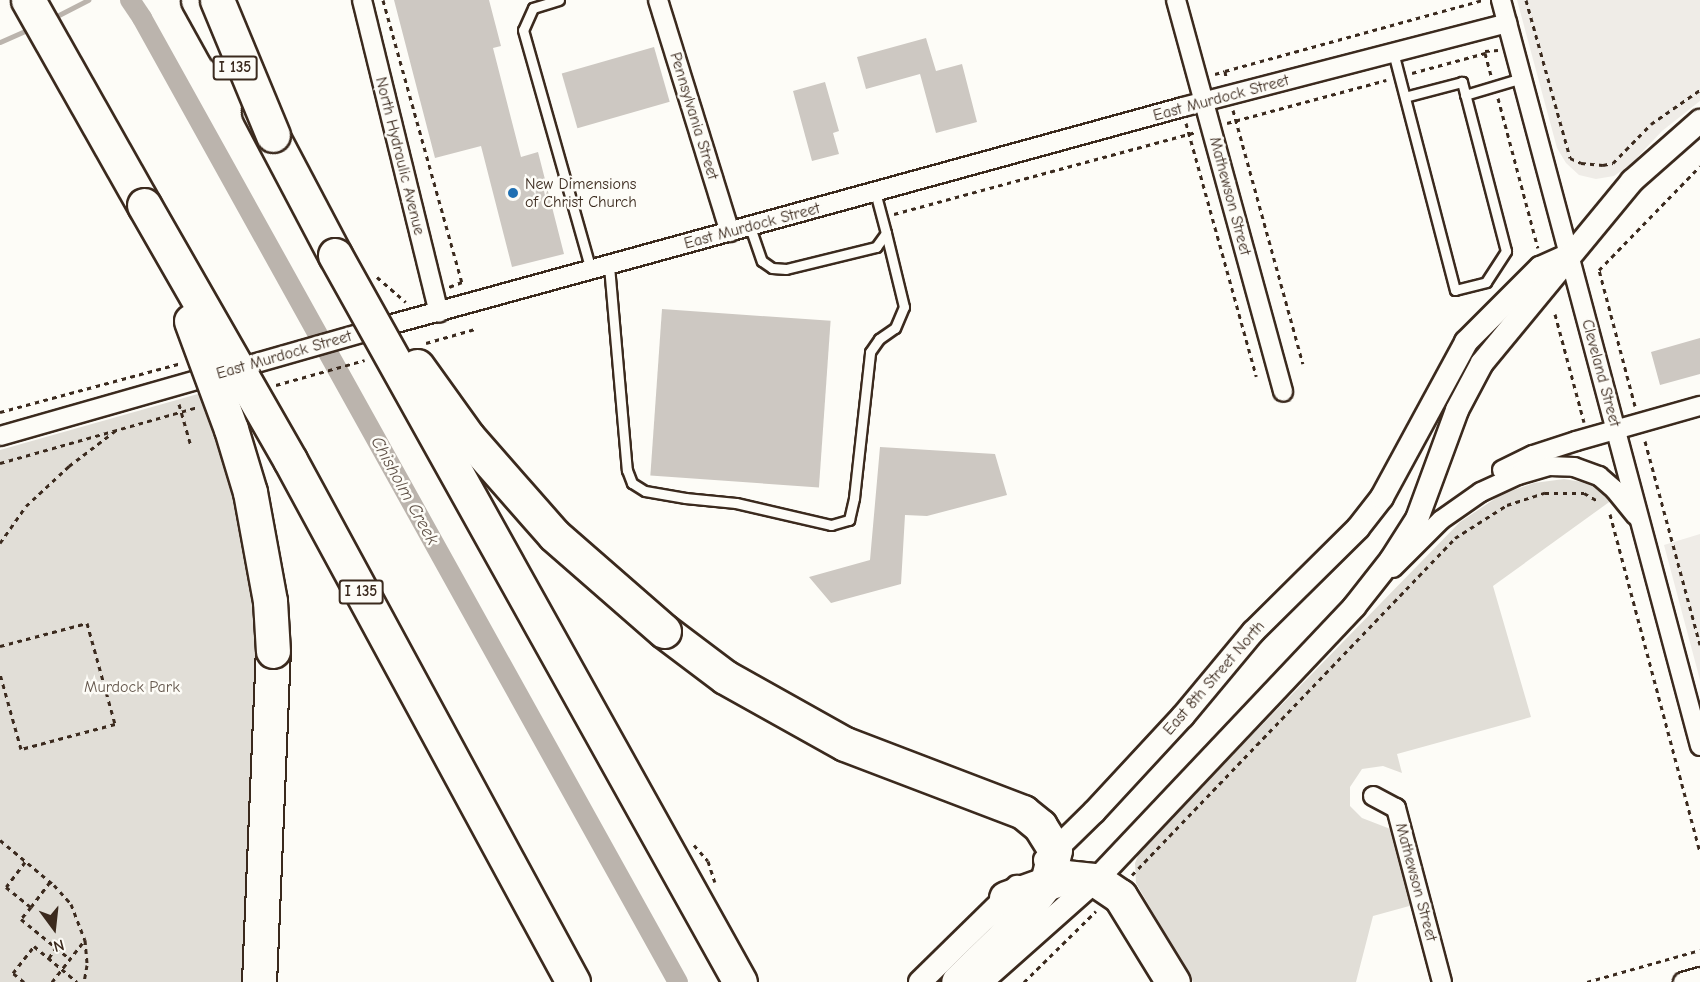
<!DOCTYPE html>
<html>
<head>
<meta charset="utf-8">
<style>
	body { margin:0 }
	#map { position:relative; width:1700px; height:982px; overflow:hidden; background:#fdfcf7; font-family:"Comic Neue",sans-serif }
	div>[style] { position:absolute }
	[style*='--x'] { left:calc(var(--x)*1px); top:calc(var(--y)*1px); width:calc(var(--w)*1px); rotate:calc(var(--a)*1deg) }
	.built>* { inset:0; background:#efece7 }
	.green>* { inset:0; background:#e1ded7 }
	.stream>* { height:5px; margin:-2.5px; padding:0 2.5px; transform-origin:2.5px; border-radius:2.5px; background:#bbb4ad }
	.canal>* { height:20px; margin:-10px; padding:0 10px; transform-origin:10px; border-radius:10px; background:#bbb4ad }
	.building>* { inset:0; background:#cdc8c2; transform-origin:0 0 }
	.path>* { height:3px; margin-top:-1.5px; transform-origin:0; background:repeating-linear-gradient(90deg,#3b2a1e 0 4.5px,transparent 0 9px) }
	.roads { filter:drop-shadow(2px 0 #3b2a1e) drop-shadow(-2px 0 #3b2a1e) drop-shadow(0 2px #3b2a1e) drop-shadow(0 -2px #3b2a1e) }
	.service>* { height:9px; margin:-4.5px; padding:0 4.5px; transform-origin:4.5px; border-radius:4.5px; background:#fdfcf7 }
	.minor>* { height:18px; margin:-9px; padding:0 9px; transform-origin:9px; border-radius:9px; background:#fdfcf7 }
	.tertiary>* { height:22px; margin:-11px; padding:0 11px; transform-origin:11px; border-radius:11px; background:#fdfcf7 }
	.motorway>* { height:33px; margin:-16.5px; padding:0 16.5px; transform-origin:16.5px; border-radius:16.5px; background:#fdfcf7 }
	.bridges { filter:drop-shadow(2px 0 #3b2a1e) drop-shadow(-2px 0 #3b2a1e) drop-shadow(0 2px #3b2a1e) drop-shadow(0 -2px #3b2a1e) }
	.motorway-bridge>* { height:33px; margin:-16.5px; padding:0 16.5px; transform-origin:16.5px; border-radius:16.5px; background:#fdfcf7 }
	.dots>* { width:16px; height:16px; translate:-50% -50%; box-sizing:border-box; border:3px solid #fdfcf7; border-radius:50% }
	span { translate:-50% -50%; white-space:nowrap; text-align:center; line-height:1.15; -webkit-text-stroke:5px #fdfcf7; paint-order:stroke }
	.shield-label span { padding:2px 4px; background:#fdfcf7; border:2px solid; border-radius:4px; -webkit-text-stroke-width:0 }
	.shield-label { font-size:15px; color:#3b2a1e; font-weight:700 }
	.street-label { font-size:16px; color:#3b2a1e }
	.poi-label { font-size:16px; color:#3b2a1e }
	.left { translate:0 -50%; text-align:left }
	.park-label { font-size:16px; color:#64574c }
	.water-label { font-size:18px; color:#615349; font-style:italic }
	.north { position:absolute; left:24px; top:898px; width:60px; height:60px; -webkit-text-stroke:4px #fdfcf7; paint-order:stroke; rotate:165deg; font-size:16px; font-weight:700; line-height:24px; text-align:center; color:#3b2a1e }
	.north::after { content:''; display:block; margin:auto; width:21px; height:27px; background:#3b2a1e; clip-path:polygon(50% 0,100% 100%,50% 72%,0 100%) }
</style>
</head>
<body>
<div id="map">
	<div class="built">
		<div style="clip-path:polygon(1517px 0,1700px 0,1700px 101px,1662px 131px,1631px 164px,1614px 176px,1596px 179px,1579px 175px,1566px 163px,1557px 148px)"></div>
		<div style="clip-path:polygon(1700px 534px,1700px 680px,1664px 545px)"></div>
	</div>
	<div class="green">
		<div style="clip-path:polygon(205px 392px,240px 496px,262px 658px,248px 982px,0 982px,0 450px)"></div>
		<div style="clip-path:polygon(1564px 479px,1594px 484px,1612px 500px,1493px 586px,1531px 717px,1397px 754px,1402px 773px,1383px 766px,1362px 769px,1350px 787px,1350px 806px,1362px 818px,1393px 830px,1413px 905px,1373px 916px,1356px 982px,1193px 982px,1136px 883px,1135px 863px,1141px 849px,1460px 522px,1502px 494px,1534px 483px)"></div>
	</div>
	<div class="stream">
		<div style="--x:51;--y:19;--w:42;--a:-27.2"></div>
		<div style="--x:0;--y:42;--w:34;--a:-24"></div>
	</div>
	<div class="canal">
		<div style="--x:130;--y:0;--w:22;--a:56"></div>
		<div style="--x:142;--y:18;--w:1103;--a:60.93"></div>
	</div>
	<div class="building">
		<div style="clip-path:polygon(394px 0,489px 0,501px 46px,493px 48px,521px 157px,538px 152px,564px 254px,512px 267px,481px 146px,435px 158px)"></div>
		<div style="clip-path:polygon(926px 38px,936px 71px,962px 64px,977px 122px,936px 133px,920px 74px,866px 89px,857px 57px)"></div>
		<div style="left:654px;top:47px;width:57px;height:96px;rotate:74deg"></div>
		<div style="clip-path:polygon(825px 82px,839px 131px,833px 133px,839px 154px,812px 161px,793px 91px)"></div>
		<div style="left:662px;top:309px;width:169px;height:167px;rotate:4deg"></div>
		<div style="clip-path:polygon(1700px 338px,1700px 374px,1660px 385px,1651px 352px)"></div>
		<div style="clip-path:polygon(880px 447px,995px 454px,1007px 495px,927px 516px,905px 515px,901px 584px,831px 603px,809px 577px,870px 560px)"></div>
	</div>
	<div class="path">
		<div style="--x:383;--y:0;--w:293;--a:74.4"></div>
		<div style="--x:462;--y:282;--w:14;--a:159"></div>
		<div style="--x:1526;--y:0;--w:164;--a:74.4"></div>
		<div style="--x:1570;--y:158;--w:12;--a:24"></div>
		<div style="--x:1581;--y:163;--w:22;--a:5"></div>
		<div style="--x:1603;--y:165;--w:10;--a:-11"></div>
		<div style="--x:1613;--y:163;--w:54;--a:-45.7"></div>
		<div style="--x:1651;--y:124;--w:60;--a:-34.8"></div>
		<div style="--x:1485;--y:51;--w:13;--a:-4"></div>
		<div style="--x:1225;--y:71;--w:267;--a:-15.4"></div>
		<div style="--x:1412;--y:73;--w:76;--a:-15.3"></div>
		<div style="--x:1485;--y:53;--w:23;--a:75"></div>
		<div style="--x:1215;--y:74;--w:10;--a:-17"></div>
		<div style="--x:1225;--y:71;--w:6;--a:81"></div>
		<div style="--x:1498;--y:98;--w:155;--a:75.1"></div>
		<div style="--x:1233;--y:110;--w:263;--a:74.6"></div>
		<div style="--x:1186;--y:123;--w:263;--a:74.5"></div>
		<div style="--x:1227;--y:123;--w:165;--a:-15.1"></div>
		<div style="--x:894;--y:214;--w:312;--a:-15.2"></div>
		<div style="--x:377;--y:277;--w:38;--a:41"></div>
		<div style="--x:1555;--y:314;--w:112;--a:75"></div>
		<div style="--x:426;--y:343;--w:51;--a:-15.9"></div>
		<div style="--x:276;--y:385;--w:92;--a:-15.7"></div>
		<div style="--x:179;--y:404;--w:44;--a:74.1"></div>
		<div style="--x:1635;--y:406;--w:141;--a:-104.8"></div>
		<div style="--x:1599;--y:270;--w:145;--a:-45.8"></div>
		<div style="--x:0;--y:412;--w:188;--a:-15.1"></div>
		<div style="--x:1645;--y:441;--w:211;--a:74.9"></div>
		<div style="--x:0;--y:463;--w:206;--a:-15.8"></div>
		<div style="--x:1610;--y:514;--w:350;--a:75.1"></div>
		<div style="--x:0;--y:543;--w:45;--a:-54.9"></div>
		<div style="--x:26;--y:506;--w:59;--a:-42.9"></div>
		<div style="--x:69;--y:466;--w:58;--a:-37.3"></div>
		<div style="--x:0;--y:646;--w:90;--a:-14.8"></div>
		<div style="--x:87;--y:623;--w:105;--a:74.5"></div>
		<div style="--x:115;--y:724;--w:97;--a:165.1"></div>
		<div style="--x:21;--y:749;--w:78;--a:-105.6"></div>
		<div style="--x:0;--y:840;--w:70;--a:39.8"></div>
		<div style="--x:54;--y:885;--w:25;--a:48"></div>
		<div style="--x:71;--y:904;--w:39;--a:69"></div>
		<div style="--x:85;--y:940;--w:25;--a:85"></div>
		<div style="--x:87;--y:965;--w:17;--a:100"></div>
		<div style="--x:694;--y:845;--w:21;--a:49"></div>
		<div style="--x:708;--y:861;--w:22;--a:72"></div>
		<div style="--x:25;--y:862;--w:31;--a:127"></div>
		<div style="--x:6;--y:887;--w:32;--a:39"></div>
		<div style="--x:31;--y:907;--w:31;--a:-53"></div>
		<div style="--x:1132;--y:875;--w:467;--a:-46.2"></div>
		<div style="--x:1455;--y:538;--w:62;--a:-32.4"></div>
		<div style="--x:1507;--y:505;--w:40;--a:-18"></div>
		<div style="--x:1545;--y:493;--w:39;--a:0"></div>
		<div style="--x:1584;--y:493;--w:16;--a:30"></div>
		<div style="--x:31;--y:907;--w:16;--a:130"></div>
		<div style="--x:21;--y:919;--w:63;--a:39.2"></div>
		<div style="--x:49;--y:958;--w:13;--a:-58"></div>
		<div style="--x:24;--y:982;--w:14;--a:-141"></div>
		<div style="--x:13;--y:973;--w:34;--a:-52"></div>
		<div style="--x:34;--y:946;--w:56;--a:39.9"></div>
		<div style="--x:52;--y:982;--w:52;--a:-52"></div>
		<div style="--x:1024;--y:982;--w:101;--a:-44.6"></div>
		<div style="--x:1587;--y:982;--w:117;--a:-15.8"></div>
	</div>
	<div class="roads">
		<div class="service">
			<div style="--x:559;--y:0;--w:27;--a:163"></div>
			<div style="--x:533;--y:8;--w:24;--a:114"></div>
			<div style="--x:523;--y:30;--w:250;--a:74.2"></div>
			<div style="--x:1393;--y:52;--w:246;--a:75.4"></div>
			<div style="--x:1455;--y:290;--w:32;--a:-14"></div>
			<div style="--x:1486;--y:282;--w:37;--a:-57"></div>
			<div style="--x:1506;--y:251;--w:175;--a:-104.6"></div>
			<div style="--x:1462;--y:82;--w:59;--a:165.3"></div>
			<div style="--x:1465;--y:95;--w:59;--a:-16.6"></div>
			<div style="--x:750;--y:227;--w:36;--a:71"></div>
			<div style="--x:762;--y:261;--w:12;--a:35"></div>
			<div style="--x:772;--y:268;--w:14;--a:4"></div>
			<div style="--x:786;--y:269;--w:93;--a:-13.7"></div>
			<div style="--x:876;--y:247;--w:17;--a:-54"></div>
			<div style="--x:886;--y:233;--w:42;--a:-105"></div>
			<div style="--x:609;--y:266;--w:205;--a:85"></div>
			<div style="--x:627;--y:470;--w:14;--a:69"></div>
			<div style="--x:632;--y:483;--w:15;--a:32"></div>
			<div style="--x:645;--y:491;--w:41;--a:9.9"></div>
			<div style="--x:685;--y:498;--w:51;--a:5.6"></div>
			<div style="--x:736;--y:503;--w:98;--a:13"></div>
			<div style="--x:831;--y:525;--w:19;--a:-16"></div>
			<div style="--x:849;--y:520;--w:23;--a:-77"></div>
			<div style="--x:854;--y:498;--w:147;--a:-83.7"></div>
			<div style="--x:870;--y:352;--w:16;--a:-55"></div>
			<div style="--x:879;--y:339;--w:19;--a:-35"></div>
			<div style="--x:895;--y:328;--w:23;--a:-67"></div>
			<div style="--x:904;--y:307;--w:76;--a:-103.7"></div>
		</div>
		<div class="minor">
			<div style="--x:362;--y:0;--w:322;--a:76.2"></div>
			<div style="--x:658;--y:0;--w:243;--a:72.8"></div>
			<div style="--x:1176;--y:0;--w:406;--a:74.7"></div>
			<div style="--x:1501;--y:0;--w:772;--a:75.06"></div>
			<div style="--x:0;--y:436;--w:393;--a:-15.9"></div>
			<div style="--x:378;--y:328;--w:835;--a:-15.35"></div>
			<div style="--x:1183;--y:107;--w:335;--a:-14.5"></div>
			<div style="--x:1502;--y:470;--w:34;--a:-26"></div>
			<div style="--x:1533;--y:455;--w:45;--a:-18"></div>
			<div style="--x:1576;--y:441;--w:129;--a:-15.8"></div>
			<div style="--x:1393;--y:568;--w:68;--a:-45"></div>
			<div style="--x:1441;--y:520;--w:49;--a:-35"></div>
			<div style="--x:1481;--y:492;--w:41;--a:-24.7"></div>
			<div style="--x:1518;--y:475;--w:32;--a:-16"></div>
			<div style="--x:1549;--y:466;--w:25;--a:2"></div>
			<div style="--x:1574;--y:467;--w:27;--a:20"></div>
			<div style="--x:1599;--y:476;--w:21;--a:41"></div>
			<div style="--x:1615;--y:490;--w:33;--a:51"></div>
			<div style="--x:1373;--y:796;--w:26;--a:28"></div>
			<div style="--x:1396;--y:808;--w:180;--a:75.2"></div>
			<div style="--x:1683;--y:982;--w:18;--a:-16"></div>
		</div>
		<div class="tertiary">
			<div style="--x:1045;--y:860;--w:69;--a:-44.4"></div>
			<div style="--x:1094;--y:812;--w:131;--a:-47.2"></div>
			<div style="--x:1183;--y:716;--w:109;--a:-50.2"></div>
			<div style="--x:1253;--y:632;--w:148;--a:-44.7"></div>
			<div style="--x:1358;--y:528;--w:39;--a:-52"></div>
			<div style="--x:1382;--y:497;--w:176;--a:-61.5"></div>
			<div style="--x:1466;--y:342;--w:105;--a:-45"></div>
			<div style="--x:1540;--y:268;--w:30;--a:-24"></div>
			<div style="--x:920;--y:982;--w:136;--a:-44.4"></div>
			<div style="--x:981;--y:982;--w:154;--a:-41.6"></div>
			<div style="--x:1096;--y:880;--w:376;--a:-46.6"></div>
			<div style="--x:1354;--y:607;--w:60;--a:-51.8"></div>
			<div style="--x:1391;--y:560;--w:49;--a:-57.6"></div>
			<div style="--x:1417;--y:519;--w:116;--a:-69.8"></div>
			<div style="--x:1457;--y:410;--w:53;--a:-62"></div>
			<div style="--x:1482;--y:363;--w:236;--a:-50.5"></div>
			<div style="--x:1632;--y:181;--w:91;--a:-41.4"></div>
		</div>
		<div class="motorway">
			<div style="--x:28;--y:0;--w:236;--a:60.5"></div>
			<div style="--x:198;--y:0;--w:54;--a:61"></div>
			<div style="--x:259;--y:111;--w:163;--a:62.2"></div>
			<div style="--x:664;--y:631;--w:76;--a:37"></div>
			<div style="--x:725;--y:677;--w:137;--a:29.2"></div>
			<div style="--x:845;--y:744;--w:191;--a:20.9"></div>
			<div style="--x:1023;--y:812;--w:22;--a:39"></div>
			<div style="--x:1040;--y:826;--w:28;--a:58"></div>
			<div style="--x:1055;--y:850;--w:33;--a:104"></div>
			<div style="--x:1047;--y:882;--w:70;--a:128"></div>
			<div style="--x:1004;--y:937;--w:64;--a:135.6"></div>
			<div style="--x:1006;--y:898;--w:63;--a:-19.6"></div>
			<div style="--x:1065;--y:877;--w:31;--a:6"></div>
			<div style="--x:1096;--y:880;--w:29;--a:34"></div>
			<div style="--x:1120;--y:896;--w:101;--a:58.4"></div>
			<div style="--x:259;--y:982;--w:331;--a:-87.6"></div>
		</div>
	</div>
	<div class="bridges">
		<div class="motorway-bridge">
			<div style="--x:217;--y:0;--w:146;--a:67.5"></div>
			<div style="--x:144;--y:205;--w:294;--a:60.2"></div>
			<div style="--x:290;--y:460;--w:594;--a:61.54"></div>
			<div style="--x:335;--y:255;--w:832;--a:60.88"></div>
			<div style="--x:191;--y:321;--w:115;--a:69.7"></div>
			<div style="--x:231;--y:429;--w:66;--a:73.2"></div>
			<div style="--x:250;--y:492;--w:111;--a:79.6"></div>
			<div style="--x:270;--y:601;--w:50;--a:86.6"></div>
			<div style="--x:417;--y:366;--w:87;--a:54.3"></div>
			<div style="--x:468;--y:437;--w:130;--a:48.7"></div>
			<div style="--x:554;--y:535;--w:146;--a:41.1"></div>
		</div>
	</div>
	<div class="dots">
		<div style="left:513px;top:193px;background:#1f6fb2"></div>
	</div>
	<div class="shield-label">
		<span style="left:235px;top:68px">I 135</span>
		<span style="left:361px;top:592px">I 135</span>
	</div>
	<div class="street-label">
		<span style="left:1221px;top:98px;rotate:-15deg">East Murdock Street</span>
		<span style="left:694px;top:116px;rotate:73deg">Pennsylvania Street</span>
		<span style="left:400px;top:156px;rotate:76deg">North Hydraulic Avenue</span>
		<span style="left:1230px;top:196px;rotate:75deg">Mathewson Street</span>
		<span style="left:752px;top:226px;rotate:-15deg">East Murdock Street</span>
		<span style="left:284px;top:355px;rotate:-16deg">East Murdock Street</span>
		<span style="left:1601px;top:373px;rotate:75deg">Cleveland Street</span>
		<span style="left:1214px;top:678px;rotate:-49deg">East 8th Street North</span>
		<span style="left:1416px;top:882px;rotate:75deg">Mathewson Street</span>
	</div>
	<div class="poi-label">
		<span class="left" style="left:525px;top:193px">New Dimensions<br>of Christ Church</span>
	</div>
	<div class="park-label">
		<span style="left:132px;top:687px">Murdock Park</span>
	</div>
	<div class="water-label">
		<span style="left:404px;top:491px;rotate:61deg">Chisholm Creek</span>
	</div>
	<div class="north">N</div>
</div>
</body>
</html>
